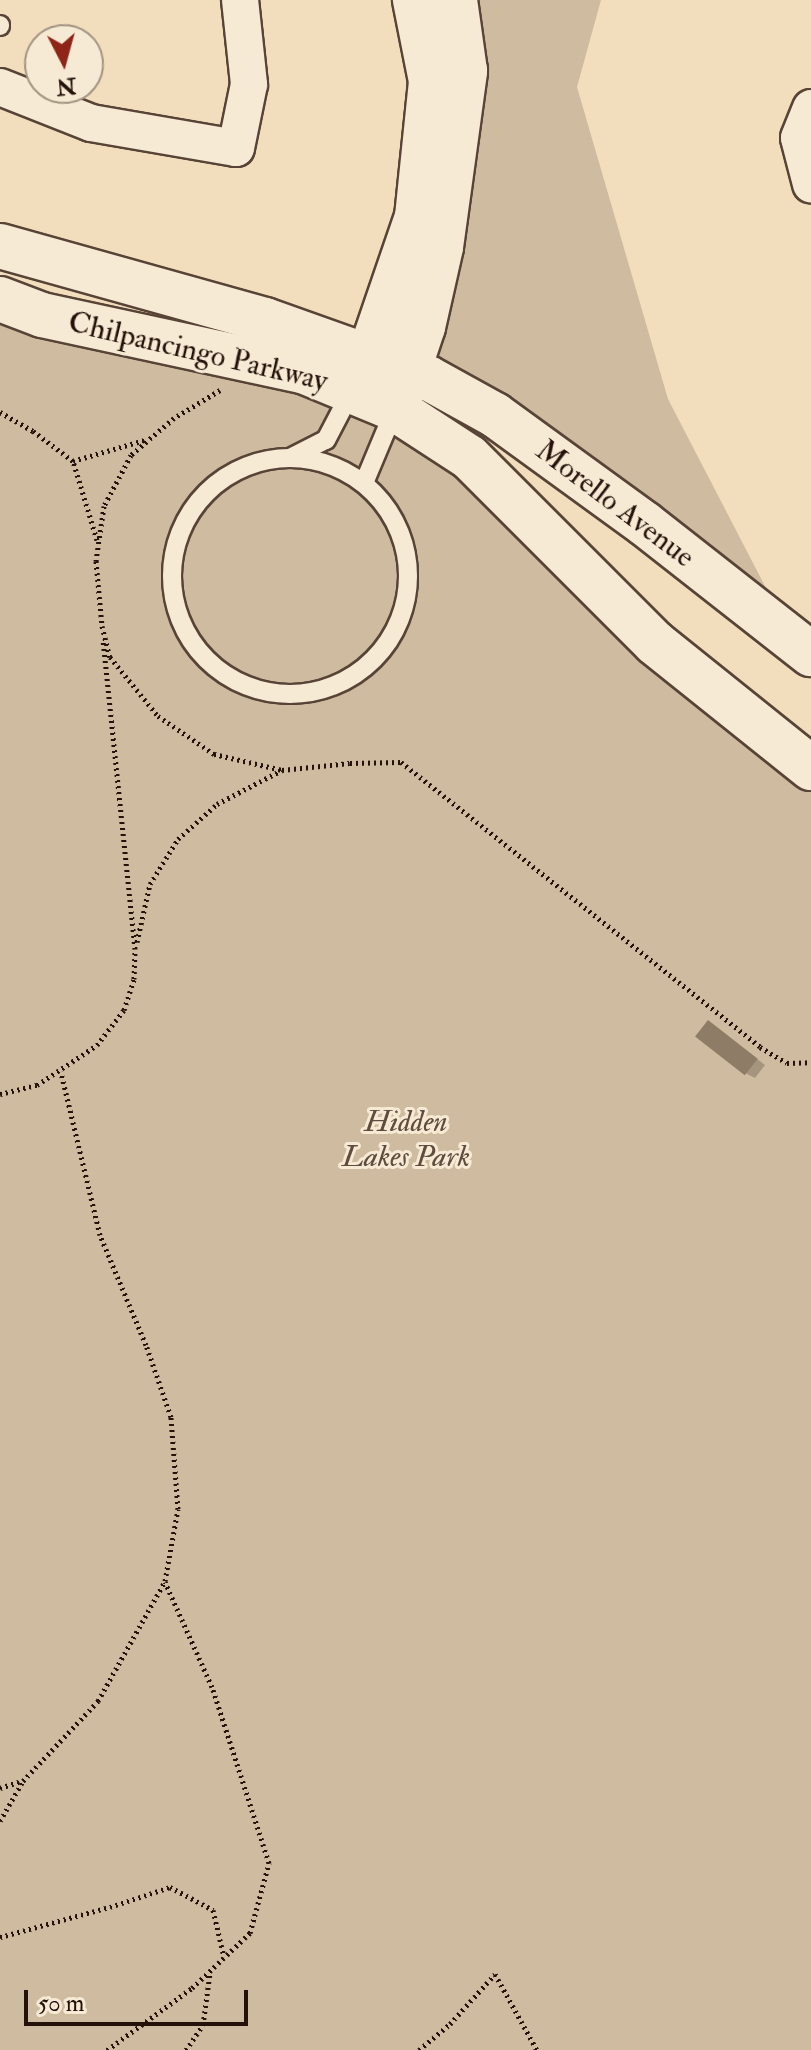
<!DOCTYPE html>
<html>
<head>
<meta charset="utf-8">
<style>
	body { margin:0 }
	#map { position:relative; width:811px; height:2050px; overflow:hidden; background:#f2debd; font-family:"IM FELL Double Pica",serif }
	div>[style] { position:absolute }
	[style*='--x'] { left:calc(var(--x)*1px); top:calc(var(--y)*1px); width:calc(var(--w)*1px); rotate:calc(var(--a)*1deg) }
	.green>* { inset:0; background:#cfbb9f }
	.shadow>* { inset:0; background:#0003 }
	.building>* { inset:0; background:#8f7c67; transform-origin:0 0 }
	.path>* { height:5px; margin-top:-2.5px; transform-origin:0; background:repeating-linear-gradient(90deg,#24110a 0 2px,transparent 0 6px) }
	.roads { filter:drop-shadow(2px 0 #584437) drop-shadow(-2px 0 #584437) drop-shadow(0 2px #584437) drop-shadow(0 -2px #584437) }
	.service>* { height:18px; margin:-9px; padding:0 9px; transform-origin:9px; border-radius:9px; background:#f7ead4 }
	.service>.ring { margin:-9px; padding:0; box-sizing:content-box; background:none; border:18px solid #f7ead4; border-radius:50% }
	.minor>* { height:36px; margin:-18px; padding:0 18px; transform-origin:18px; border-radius:18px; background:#f7ead4 }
	.tertiary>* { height:44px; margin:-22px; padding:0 22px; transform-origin:22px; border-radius:22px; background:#f7ead4 }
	span { translate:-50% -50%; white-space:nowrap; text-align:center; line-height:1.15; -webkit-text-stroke:6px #f7ead4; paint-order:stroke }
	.street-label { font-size:30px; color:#24110a }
	.park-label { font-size:30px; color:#604c3e; font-style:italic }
	.north { position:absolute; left:24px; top:24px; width:80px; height:80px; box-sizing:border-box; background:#f7ead4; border:2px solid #a39383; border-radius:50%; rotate:174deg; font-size:22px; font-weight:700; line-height:32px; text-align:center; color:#24110a }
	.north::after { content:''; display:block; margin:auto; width:28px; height:36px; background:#8f2418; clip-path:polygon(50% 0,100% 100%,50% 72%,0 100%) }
	.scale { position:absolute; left:24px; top:1990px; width:224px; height:36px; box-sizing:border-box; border:4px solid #24110a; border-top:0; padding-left:10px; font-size:24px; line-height:28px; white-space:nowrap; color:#24110a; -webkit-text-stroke:6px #f7ead4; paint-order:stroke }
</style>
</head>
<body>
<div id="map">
	<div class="green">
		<div style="clip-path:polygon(455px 0,601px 0,577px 87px,668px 399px,794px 642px,428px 378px)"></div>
		<div style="clip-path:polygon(0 299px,395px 409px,811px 768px,811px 2050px,0 2050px)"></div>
	</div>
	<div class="shadow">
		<div style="clip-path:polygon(716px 1027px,765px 1065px,755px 1078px,747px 1074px)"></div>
	</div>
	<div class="building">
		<div style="left:708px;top:1020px;width:63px;height:21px;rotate:38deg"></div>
	</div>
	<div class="path">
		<div style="--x:220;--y:390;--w:54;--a:148.7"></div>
		<div style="--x:174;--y:418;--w:57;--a:139.3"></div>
		<div style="--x:131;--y:455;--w:58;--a:117.9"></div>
		<div style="--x:104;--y:506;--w:56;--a:98.3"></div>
		<div style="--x:96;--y:561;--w:65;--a:84.7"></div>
		<div style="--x:102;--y:626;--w:32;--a:76"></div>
		<div style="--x:110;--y:657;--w:76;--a:50.9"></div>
		<div style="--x:158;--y:716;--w:68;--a:34.2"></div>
		<div style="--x:214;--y:754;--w:70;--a:13.2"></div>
		<div style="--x:282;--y:770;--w:68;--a:-5.9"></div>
		<div style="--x:350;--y:763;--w:51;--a:-1.1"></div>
		<div style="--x:401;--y:762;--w:458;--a:38.4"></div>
		<div style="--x:760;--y:1047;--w:31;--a:31"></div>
		<div style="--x:787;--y:1063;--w:24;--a:-2"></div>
		<div style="--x:0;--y:412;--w:38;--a:30"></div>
		<div style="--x:33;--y:431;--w:50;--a:36.9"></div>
		<div style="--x:97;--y:540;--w:83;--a:-106.9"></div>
		<div style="--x:73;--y:461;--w:75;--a:-16.3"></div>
		<div style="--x:137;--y:942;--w:59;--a:-77.4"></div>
		<div style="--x:150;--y:884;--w:53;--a:-58.1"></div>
		<div style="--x:178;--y:839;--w:52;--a:-41.9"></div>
		<div style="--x:217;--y:804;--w:73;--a:-27.6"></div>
		<div style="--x:0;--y:1094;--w:38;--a:-14"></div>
		<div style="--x:37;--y:1085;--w:72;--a:-33.7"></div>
		<div style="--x:97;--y:1045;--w:44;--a:-52.4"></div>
		<div style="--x:124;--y:1010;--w:33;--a:-72"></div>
		<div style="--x:134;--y:979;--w:30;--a:-88"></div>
		<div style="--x:135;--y:949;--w:310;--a:-95.9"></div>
		<div style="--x:0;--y:1788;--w:23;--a:-18"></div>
		<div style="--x:0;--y:1821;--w:46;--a:-60.1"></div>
		<div style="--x:23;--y:1781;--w:110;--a:-46.8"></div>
		<div style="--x:98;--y:1701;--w:137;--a:-60.8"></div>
		<div style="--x:165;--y:1581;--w:73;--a:-79.8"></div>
		<div style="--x:178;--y:1509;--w:92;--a:-94.4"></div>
		<div style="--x:171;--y:1417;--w:76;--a:-109.1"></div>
		<div style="--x:146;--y:1345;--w:119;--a:-112.7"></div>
		<div style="--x:100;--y:1235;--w:168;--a:-103.5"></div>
		<div style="--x:0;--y:1937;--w:114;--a:-15.3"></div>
		<div style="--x:110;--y:1907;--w:63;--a:-18.4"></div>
		<div style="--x:170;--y:1887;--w:49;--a:28.1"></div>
		<div style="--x:213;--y:1910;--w:48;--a:76.8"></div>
		<div style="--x:107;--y:2050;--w:105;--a:-36.1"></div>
		<div style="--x:192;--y:1988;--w:80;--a:-43.5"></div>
		<div style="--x:250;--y:1933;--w:73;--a:-74.8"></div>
		<div style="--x:269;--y:1863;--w:185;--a:-107.9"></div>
		<div style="--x:212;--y:1687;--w:115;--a:-114.1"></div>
		<div style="--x:186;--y:2050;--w:30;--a:-56"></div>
		<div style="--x:203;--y:2025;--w:52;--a:-82.3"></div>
		<div style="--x:419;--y:2050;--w:40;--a:-40"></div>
		<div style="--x:450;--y:2024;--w:67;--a:-48"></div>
		<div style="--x:495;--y:1974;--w:87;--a:61.1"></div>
	</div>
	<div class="roads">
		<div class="service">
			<div style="--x:0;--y:25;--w:1;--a:90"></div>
			<div style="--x:292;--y:457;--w:38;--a:-27"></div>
			<div style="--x:326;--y:440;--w:56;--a:-62.5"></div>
			<div class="ring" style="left:172px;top:458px;width:218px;height:218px"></div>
			<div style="--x:364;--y:483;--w:80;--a:-67.3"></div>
		</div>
		<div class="minor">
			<div style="--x:0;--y:87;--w:98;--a:21.6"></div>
			<div style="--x:91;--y:123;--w:147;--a:9.8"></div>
			<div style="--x:236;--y:148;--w:65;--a:-78.5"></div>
			<div style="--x:249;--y:84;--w:84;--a:-96.1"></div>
			<div style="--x:811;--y:108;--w:32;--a:112"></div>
			<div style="--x:799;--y:138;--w:48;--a:75.4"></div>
		</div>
		<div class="tertiary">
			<div style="--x:0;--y:246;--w:275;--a:15.6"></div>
			<div style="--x:265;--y:320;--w:173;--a:19.6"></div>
			<div style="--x:428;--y:378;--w:77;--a:28.9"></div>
			<div style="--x:495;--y:415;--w:185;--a:36"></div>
			<div style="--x:645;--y:524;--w:211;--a:38.1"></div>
			<div style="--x:0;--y:299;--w:45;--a:20.9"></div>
			<div style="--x:42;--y:315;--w:269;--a:12.2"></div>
			<div style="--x:305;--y:372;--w:97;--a:22.3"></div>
			<div style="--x:395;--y:409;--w:88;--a:33"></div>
			<div style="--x:469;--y:457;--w:263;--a:45"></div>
			<div style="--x:655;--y:643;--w:200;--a:38.7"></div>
			<div style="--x:355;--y:384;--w:30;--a:-63"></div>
			<div style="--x:369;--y:357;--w:148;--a:-71.1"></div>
			<div style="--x:417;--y:217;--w:137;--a:-84.1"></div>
			<div style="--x:431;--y:81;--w:83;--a:-101.2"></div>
			<div style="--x:399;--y:399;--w:76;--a:-71.6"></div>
			<div style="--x:423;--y:327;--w:82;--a:-77.3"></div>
			<div style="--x:441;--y:247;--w:178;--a:-82.2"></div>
			<div style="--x:465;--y:71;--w:72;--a:-98"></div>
		</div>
	</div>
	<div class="street-label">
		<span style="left:198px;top:352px;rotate:13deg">Chilpancingo Parkway</span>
		<span style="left:615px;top:504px;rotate:37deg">Morello Avenue</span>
	</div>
	<div class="park-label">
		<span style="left:406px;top:1139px">Hidden<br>Lakes Park</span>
	</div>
	<div class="north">N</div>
	<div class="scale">50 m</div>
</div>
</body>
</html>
